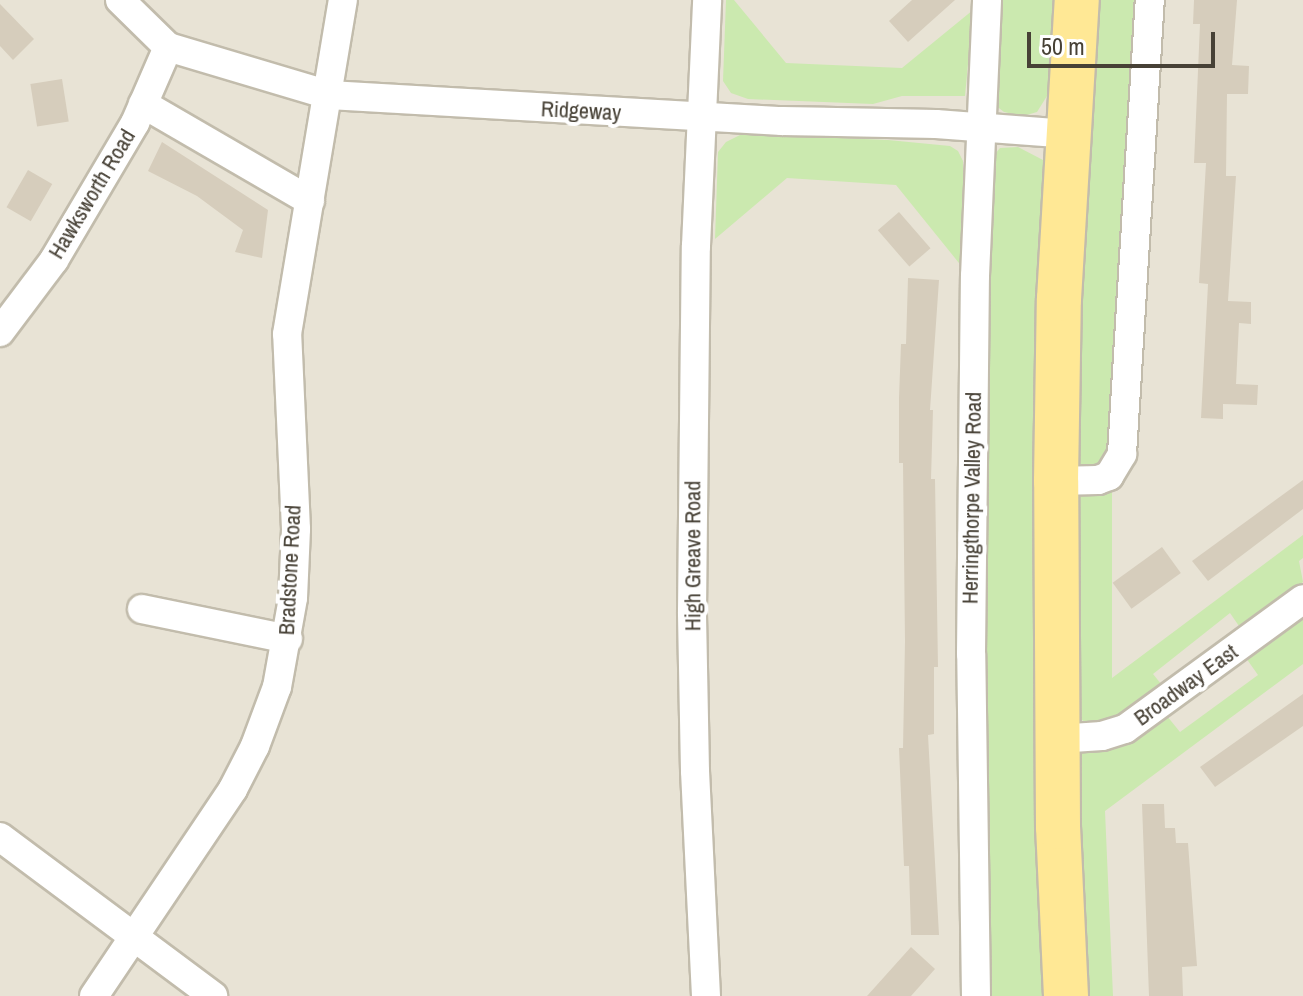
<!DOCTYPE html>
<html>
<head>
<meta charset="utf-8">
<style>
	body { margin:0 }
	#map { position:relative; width:1303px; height:996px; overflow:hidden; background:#f4f1e7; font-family:"Archivo Narrow",sans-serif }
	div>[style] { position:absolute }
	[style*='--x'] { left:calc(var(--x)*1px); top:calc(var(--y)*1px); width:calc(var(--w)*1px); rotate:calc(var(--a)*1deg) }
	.residential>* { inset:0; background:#e8e3d5; transform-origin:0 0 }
	.green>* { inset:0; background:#cbe9af }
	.building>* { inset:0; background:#d6cdbc; transform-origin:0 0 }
	.roads { filter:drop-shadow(2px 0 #c2bcac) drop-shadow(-2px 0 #c2bcac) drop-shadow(0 2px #c2bcac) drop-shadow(0 -2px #c2bcac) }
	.street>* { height:28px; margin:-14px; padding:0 14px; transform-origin:14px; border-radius:14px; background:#fff }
	.primary>* { height:44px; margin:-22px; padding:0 22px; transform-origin:22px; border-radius:22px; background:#ffe895 }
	span { translate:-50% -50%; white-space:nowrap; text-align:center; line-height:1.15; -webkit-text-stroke:8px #fff; paint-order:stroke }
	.street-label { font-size:22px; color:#474136 }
	.scale { position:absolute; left:1027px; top:32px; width:188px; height:36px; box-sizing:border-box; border:4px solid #474136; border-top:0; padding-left:10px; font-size:24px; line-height:28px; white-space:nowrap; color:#474136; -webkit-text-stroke:6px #fff; paint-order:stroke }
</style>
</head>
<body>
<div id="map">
	<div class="residential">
		<div style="left:0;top:0;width:1303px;height:996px"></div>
	</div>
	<div class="green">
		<div style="clip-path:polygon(726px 0,734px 0,786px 63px,902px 68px,973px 10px,965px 96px,902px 96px,873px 104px,748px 99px,731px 93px,723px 81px)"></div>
		<div style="clip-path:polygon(998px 0,1054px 0,1058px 20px,1047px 96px,1037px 112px,1023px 116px,1004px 112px,995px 105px)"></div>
		<div style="clip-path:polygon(1095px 0,1137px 0,1112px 451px,1112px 678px,1303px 535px,1303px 558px,1299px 561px,1303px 582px,1241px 629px,1230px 613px,1153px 674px,1166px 690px,1123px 723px,1087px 723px,1075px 716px,1079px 236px)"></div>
		<div style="clip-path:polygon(742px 134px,888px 140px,950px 146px,958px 151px,963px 161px,963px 268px,896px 185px,787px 178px,715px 239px,718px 152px,726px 142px)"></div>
		<div style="clip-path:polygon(1018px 147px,1043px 160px,1047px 181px,1048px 996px,991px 996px,985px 720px,987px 178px,990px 160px,1000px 148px)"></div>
		<div style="clip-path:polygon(1303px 617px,1303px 664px,1105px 811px,1113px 996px,1084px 996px,1075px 762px,1081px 753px,1093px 748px,1120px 747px,1131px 741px,1167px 716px,1180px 732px,1258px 675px,1246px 658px)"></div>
	</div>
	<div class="building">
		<div style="clip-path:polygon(912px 0,955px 0,908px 42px,889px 21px)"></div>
		<div style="clip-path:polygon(1194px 0,1237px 0,1232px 65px,1249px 66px,1248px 94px,1227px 94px,1226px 176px,1236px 176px,1228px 301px,1251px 302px,1251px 324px,1239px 323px,1236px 384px,1258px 385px,1257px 405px,1223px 404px,1223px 419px,1201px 418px,1208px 284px,1199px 283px,1206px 163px,1194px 163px,1200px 24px,1193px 24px)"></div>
		<div style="clip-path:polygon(0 4px,34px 39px,13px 60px,0 46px)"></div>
		<div style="left:62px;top:79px;width:43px;height:32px;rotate:81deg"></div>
		<div style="clip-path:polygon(162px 142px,268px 210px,262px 258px,235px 252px,243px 230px,197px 196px,148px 171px)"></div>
		<div style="left:28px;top:170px;width:28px;height:43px;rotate:30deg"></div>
		<div style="left:899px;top:212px;width:48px;height:28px;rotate:49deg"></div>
		<div style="clip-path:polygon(908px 278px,939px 280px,930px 410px,933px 410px,931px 479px,935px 479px,938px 667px,934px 667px,934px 734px,928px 735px,939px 935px,911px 935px,909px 866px,904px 866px,899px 748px,903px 748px,905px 641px,903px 463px,899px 463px,899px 398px,901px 344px,906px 344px)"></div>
		<div style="clip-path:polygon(1303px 480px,1303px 509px,1208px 581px,1192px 561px)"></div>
		<div style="left:1162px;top:547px;width:32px;height:61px;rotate:54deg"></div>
		<div style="clip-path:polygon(1303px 694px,1303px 726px,1215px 787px,1200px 767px)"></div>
		<div style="clip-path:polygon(1142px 804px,1164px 804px,1165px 828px,1175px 828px,1176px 843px,1188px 843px,1197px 966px,1182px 967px,1183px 996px,1149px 996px)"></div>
		<div style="clip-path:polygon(911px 947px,935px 969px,911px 996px,867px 996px)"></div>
	</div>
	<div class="roads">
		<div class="street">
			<div style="--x:120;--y:0;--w:67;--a:44.4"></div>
			<div style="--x:168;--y:47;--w:168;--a:16.6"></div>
			<div style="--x:329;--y:95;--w:454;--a:3.3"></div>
			<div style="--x:782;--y:121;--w:154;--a:1.1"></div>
			<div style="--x:936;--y:124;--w:132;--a:4.3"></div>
			<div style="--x:143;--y:104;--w:193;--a:30.1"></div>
			<div style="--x:0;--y:332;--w:90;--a:-53.1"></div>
			<div style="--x:54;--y:260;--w:159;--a:-59.4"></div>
			<div style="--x:135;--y:123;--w:83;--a:-66.5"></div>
			<div style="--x:1056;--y:481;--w:42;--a:-1.4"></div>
			<div style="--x:1098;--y:480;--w:12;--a:-20"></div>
			<div style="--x:1109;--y:476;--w:26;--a:-59"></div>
			<div style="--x:1122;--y:454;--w:455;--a:-86.5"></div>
			<div style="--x:142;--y:609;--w:149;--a:11.6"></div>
			<div style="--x:1057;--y:739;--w:45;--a:-3.8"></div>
			<div style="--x:1102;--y:736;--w:24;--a:-17"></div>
			<div style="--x:1125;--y:729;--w:220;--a:-36.1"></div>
			<div style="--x:0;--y:837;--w:266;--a:36.7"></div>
			<div style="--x:94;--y:996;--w:249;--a:-56.1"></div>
			<div style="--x:233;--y:789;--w:48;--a:-62.9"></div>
			<div style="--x:255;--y:746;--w:63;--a:-69.6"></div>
			<div style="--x:277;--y:687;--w:90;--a:-79.8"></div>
			<div style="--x:293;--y:598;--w:69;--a:-87.5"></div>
			<div style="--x:296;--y:529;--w:195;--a:-92.6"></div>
			<div style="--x:287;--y:334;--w:339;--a:-80.5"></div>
			<div style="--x:706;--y:996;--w:225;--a:-92.8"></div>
			<div style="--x:695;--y:771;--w:159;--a:-91.1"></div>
			<div style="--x:692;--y:612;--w:366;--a:-89.4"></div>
			<div style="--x:696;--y:246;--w:246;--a:-87.4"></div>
			<div style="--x:976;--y:996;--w:342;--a:-90.8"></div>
			<div style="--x:971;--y:654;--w:378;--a:-89.4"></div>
			<div style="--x:975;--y:276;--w:276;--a:-87.5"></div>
		</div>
		<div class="primary">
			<div style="--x:1066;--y:996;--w:169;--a:-92.7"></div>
			<div style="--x:1058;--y:827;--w:346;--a:-90.3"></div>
			<div style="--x:1056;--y:481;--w:182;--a:-89.1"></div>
			<div style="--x:1059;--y:299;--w:300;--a:-86.6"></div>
		</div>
	</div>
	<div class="street-label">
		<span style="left:581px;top:111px;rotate:3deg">Ridgeway</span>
		<span style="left:92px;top:194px;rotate:-59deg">Hawksworth Road</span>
		<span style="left:972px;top:498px;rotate:-89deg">Herringthorpe Valley Road</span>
		<span style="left:693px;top:556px;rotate:-90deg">High Greave Road</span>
		<span style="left:290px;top:570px;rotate:-87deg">Bradstone Road</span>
		<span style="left:1186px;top:685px;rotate:-36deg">Broadway East</span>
	</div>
	<div class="scale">50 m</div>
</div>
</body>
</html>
